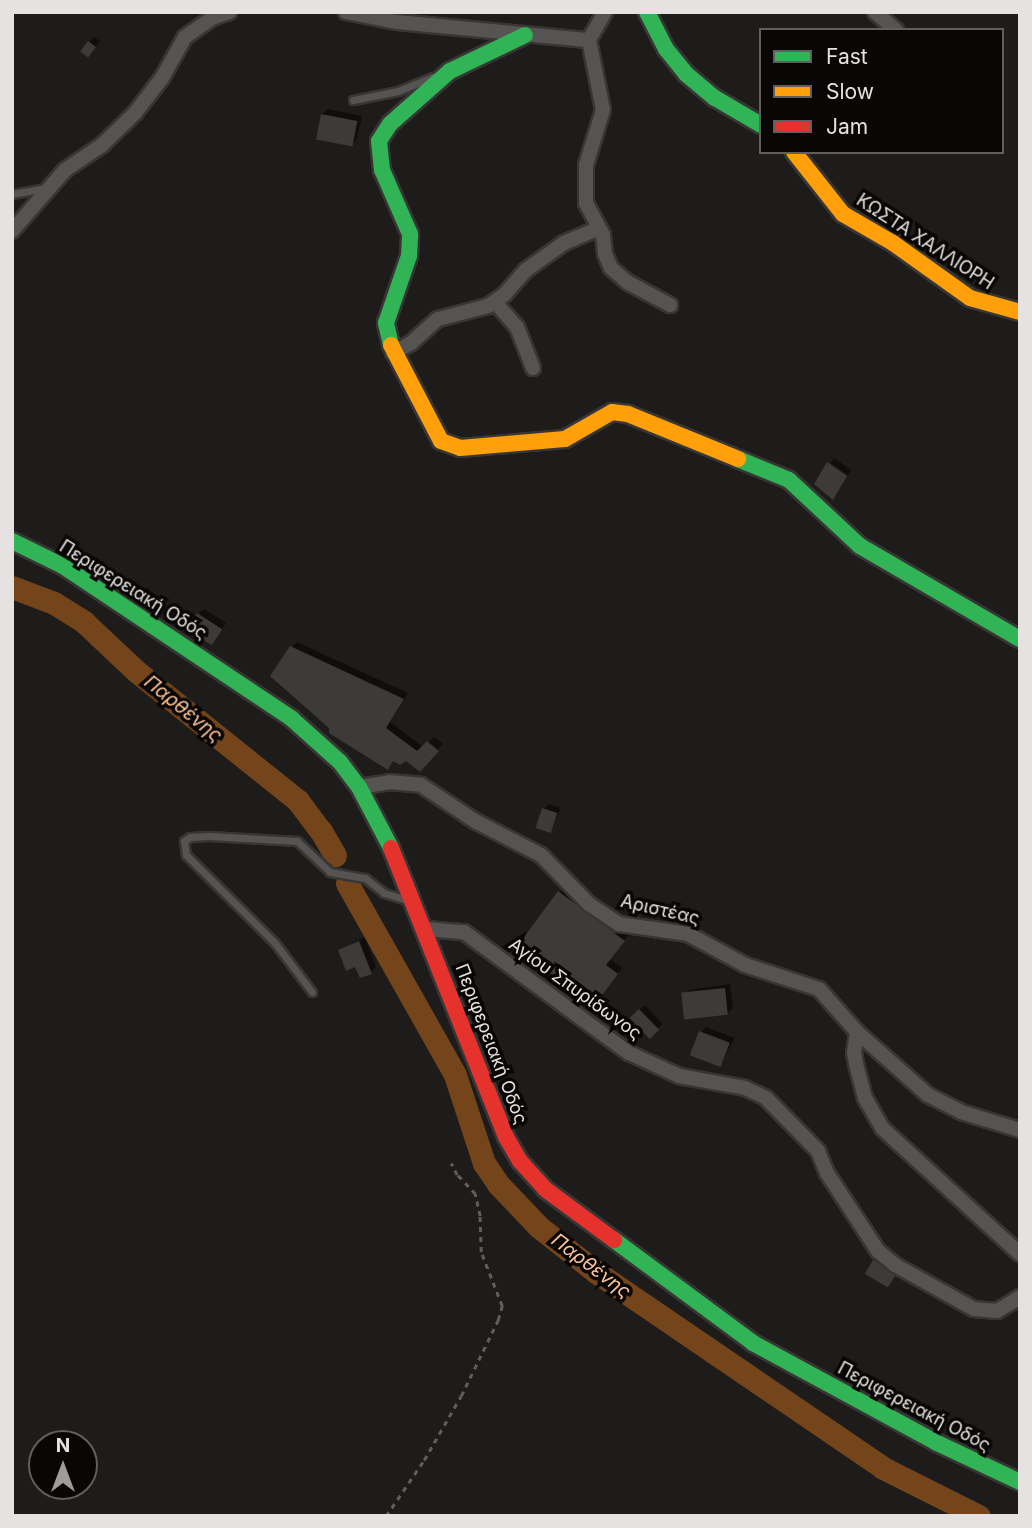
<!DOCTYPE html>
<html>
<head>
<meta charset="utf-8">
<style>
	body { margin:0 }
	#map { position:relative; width:1032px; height:1528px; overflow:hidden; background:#1e1c1a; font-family:Inter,sans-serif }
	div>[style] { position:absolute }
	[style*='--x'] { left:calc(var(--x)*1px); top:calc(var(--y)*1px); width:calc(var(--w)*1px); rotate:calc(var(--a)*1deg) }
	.shadow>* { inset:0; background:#0007; transform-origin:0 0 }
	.river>* { height:23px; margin:-11.5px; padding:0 11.5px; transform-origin:11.5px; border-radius:11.5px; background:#74441b }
	.building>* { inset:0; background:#3c3b39; transform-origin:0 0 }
	.path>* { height:2.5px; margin-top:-1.25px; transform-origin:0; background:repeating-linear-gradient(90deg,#5f5d5d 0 5px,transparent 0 10px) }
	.roads { filter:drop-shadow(2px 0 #383635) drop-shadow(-2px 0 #383635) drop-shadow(0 2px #383635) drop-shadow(0 -2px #383635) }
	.lane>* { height:7px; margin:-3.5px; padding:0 3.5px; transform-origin:3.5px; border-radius:3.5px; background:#565453 }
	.street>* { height:14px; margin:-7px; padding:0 7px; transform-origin:7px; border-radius:7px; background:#565453 }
	.fast>* { height:16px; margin:-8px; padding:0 8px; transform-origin:8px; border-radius:8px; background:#30b455 }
	.slow>* { height:16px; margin:-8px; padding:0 8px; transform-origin:8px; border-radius:8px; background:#ff9f0a }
	.jam>* { height:16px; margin:-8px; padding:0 8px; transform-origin:8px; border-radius:8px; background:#e5322d }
	span { translate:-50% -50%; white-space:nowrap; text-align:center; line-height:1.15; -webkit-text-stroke:7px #080706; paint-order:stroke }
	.street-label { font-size:18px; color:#e5e2e1 }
	.water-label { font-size:19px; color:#fec398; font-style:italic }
	.frame { position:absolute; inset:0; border:14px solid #e5e2e1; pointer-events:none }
	.legend { position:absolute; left:759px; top:28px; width:245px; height:126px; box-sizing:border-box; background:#080706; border:2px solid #605f5e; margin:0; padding:9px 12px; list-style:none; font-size:21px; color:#e5e2e1 }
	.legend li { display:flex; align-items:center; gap:14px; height:35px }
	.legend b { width:35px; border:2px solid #605f5e }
	.north { position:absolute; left:28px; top:1430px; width:70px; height:70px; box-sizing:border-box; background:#080706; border:2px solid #605f5e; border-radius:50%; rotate:0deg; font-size:19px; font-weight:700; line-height:28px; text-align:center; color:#e5e2e1 }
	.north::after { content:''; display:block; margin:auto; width:24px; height:32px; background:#9f9d9b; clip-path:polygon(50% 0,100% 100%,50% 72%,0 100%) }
</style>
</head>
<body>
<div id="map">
	<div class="shadow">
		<div style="clip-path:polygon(94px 37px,100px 41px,93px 50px,89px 42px)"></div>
		<div style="clip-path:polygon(328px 109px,362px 116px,357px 139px,352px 144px,322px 114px)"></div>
		<div style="left:834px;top:458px;width:21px;height:6px;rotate:35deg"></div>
		<div style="clip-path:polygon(204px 609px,226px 623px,217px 637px,198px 614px)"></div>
		<div style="clip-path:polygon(297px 642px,408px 693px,390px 722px,423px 747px,434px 737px,443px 744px,420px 769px,406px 758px,394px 760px,388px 768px,331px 727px,292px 647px)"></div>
		<div style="clip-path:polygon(549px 804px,561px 808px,549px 831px,544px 809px)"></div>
		<div style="clip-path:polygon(565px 887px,629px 934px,610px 959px,622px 968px,600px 998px,559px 893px)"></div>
		<div style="clip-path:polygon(365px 937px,376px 967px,371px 972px,340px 950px)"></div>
		<div style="clip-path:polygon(730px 984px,733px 1008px,727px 1014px,684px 995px,689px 990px)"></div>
		<div style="left:645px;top:1005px;width:26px;height:18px;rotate:47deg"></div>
		<div style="clip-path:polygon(706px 1027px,735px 1038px,720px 1065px,701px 1032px)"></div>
		<div style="clip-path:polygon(880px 1256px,900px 1268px,888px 1285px,875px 1261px)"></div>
	</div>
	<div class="river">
		<div style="--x:12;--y:587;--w:45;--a:20.9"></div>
		<div style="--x:54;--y:603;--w:36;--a:32"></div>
		<div style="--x:84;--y:622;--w:71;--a:43.3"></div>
		<div style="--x:136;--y:671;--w:208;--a:38.7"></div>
		<div style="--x:298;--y:801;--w:38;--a:53"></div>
		<div style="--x:321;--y:831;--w:28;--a:60"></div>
		<div style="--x:347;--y:883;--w:220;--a:60.6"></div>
		<div style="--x:455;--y:1075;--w:93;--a:71.8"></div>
		<div style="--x:484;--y:1163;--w:25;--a:56"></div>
		<div style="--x:498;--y:1184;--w:59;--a:46.4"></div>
		<div style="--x:539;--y:1227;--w:73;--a:38.3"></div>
		<div style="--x:596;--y:1272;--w:348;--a:34.3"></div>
		<div style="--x:883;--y:1468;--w:107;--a:26.6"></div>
	</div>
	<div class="building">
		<div style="left:88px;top:41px;width:10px;height:13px;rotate:37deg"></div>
		<div style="left:321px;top:114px;width:37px;height:26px;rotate:11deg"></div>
		<div style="clip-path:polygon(827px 462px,847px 476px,833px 500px,814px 484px)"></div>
		<div style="left:197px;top:613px;width:30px;height:19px;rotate:33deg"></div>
		<div style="clip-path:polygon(290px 646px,404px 699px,386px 728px,417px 751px,427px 741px,439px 751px,420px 772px,406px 761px,400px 765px,393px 761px,388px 770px,329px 733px,329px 728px,270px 676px)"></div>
		<div style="left:542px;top:808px;width:16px;height:21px;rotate:18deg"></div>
		<div style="clip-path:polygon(558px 891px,625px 941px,606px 965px,618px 974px,594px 1006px,516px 948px)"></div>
		<div style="clip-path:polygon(359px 941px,372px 974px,360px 978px,355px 967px,346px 971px,338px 950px)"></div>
		<div style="left:725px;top:988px;width:27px;height:44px;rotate:84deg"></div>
		<div style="left:639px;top:1009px;width:29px;height:13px;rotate:46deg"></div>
		<div style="left:699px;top:1031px;width:33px;height:26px;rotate:21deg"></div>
		<div style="left:873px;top:1260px;width:27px;height:16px;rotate:31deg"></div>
	</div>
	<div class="path">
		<div style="--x:386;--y:1516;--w:68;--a:-55.8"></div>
		<div style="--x:424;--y:1460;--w:74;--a:-60"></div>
		<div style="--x:461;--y:1396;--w:85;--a:-64"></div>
		<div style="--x:498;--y:1320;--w:15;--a:-74"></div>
		<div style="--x:502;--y:1306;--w:58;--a:-111.3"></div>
		<div style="--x:481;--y:1252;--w:36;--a:-92"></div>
		<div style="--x:480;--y:1216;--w:23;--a:-103"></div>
		<div style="--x:475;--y:1194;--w:26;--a:-133"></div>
		<div style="--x:457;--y:1175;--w:13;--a:-117"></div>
	</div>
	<div class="roads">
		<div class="lane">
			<div style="--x:353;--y:100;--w:46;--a:-11.3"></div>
			<div style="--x:398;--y:91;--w:38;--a:-22"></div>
			<div style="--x:12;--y:194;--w:35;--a:-10"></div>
			<div style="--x:312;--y:992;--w:61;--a:-127.1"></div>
			<div style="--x:275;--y:943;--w:125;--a:-135.3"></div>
			<div style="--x:186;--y:855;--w:14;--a:-98"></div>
			<div style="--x:184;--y:841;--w:7;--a:-34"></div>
			<div style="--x:190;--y:837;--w:19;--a:-3"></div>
			<div style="--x:209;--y:836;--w:88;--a:3.3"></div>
			<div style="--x:297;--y:841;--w:45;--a:43.2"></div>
			<div style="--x:330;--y:872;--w:36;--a:10"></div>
			<div style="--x:365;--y:878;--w:24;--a:38"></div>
			<div style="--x:384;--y:893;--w:27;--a:17"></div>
		</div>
		<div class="street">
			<div style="--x:346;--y:12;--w:52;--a:11.1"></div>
			<div style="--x:397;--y:22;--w:193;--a:5.4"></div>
			<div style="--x:605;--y:12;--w:32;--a:120"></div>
			<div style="--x:589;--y:40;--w:71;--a:78.7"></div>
			<div style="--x:603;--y:110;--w:58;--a:107.2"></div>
			<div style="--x:586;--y:165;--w:38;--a:90"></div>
			<div style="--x:586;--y:203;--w:36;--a:62"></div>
			<div style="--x:603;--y:235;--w:19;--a:84"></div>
			<div style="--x:605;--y:254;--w:15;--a:67"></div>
			<div style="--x:611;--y:268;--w:21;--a:41"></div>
			<div style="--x:627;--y:282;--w:49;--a:28.1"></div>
			<div style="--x:875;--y:12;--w:28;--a:41"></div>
			<div style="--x:12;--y:231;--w:81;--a:-49"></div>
			<div style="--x:65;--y:170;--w:45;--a:-34"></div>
			<div style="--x:102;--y:145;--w:46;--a:-44.1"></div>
			<div style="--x:135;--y:113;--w:44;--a:-52.4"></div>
			<div style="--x:162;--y:78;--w:47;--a:-60.7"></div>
			<div style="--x:185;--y:37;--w:35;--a:-35"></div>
			<div style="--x:214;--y:17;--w:16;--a:-18"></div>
			<div style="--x:495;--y:302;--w:33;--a:49"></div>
			<div style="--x:517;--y:327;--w:44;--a:68.7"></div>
			<div style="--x:393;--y:353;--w:21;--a:-29"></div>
			<div style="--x:411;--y:343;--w:36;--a:-42"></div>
			<div style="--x:438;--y:319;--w:52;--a:-14.6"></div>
			<div style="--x:488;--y:306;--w:21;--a:-35"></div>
			<div style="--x:505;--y:294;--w:32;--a:-49"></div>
			<div style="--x:526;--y:270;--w:47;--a:-35.4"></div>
			<div style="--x:564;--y:243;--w:38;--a:-23"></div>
			<div style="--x:359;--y:787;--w:30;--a:-9"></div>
			<div style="--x:389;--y:782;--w:32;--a:5"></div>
			<div style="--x:421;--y:785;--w:65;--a:33.7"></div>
			<div style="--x:475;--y:821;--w:74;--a:27.3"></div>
			<div style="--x:541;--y:855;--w:69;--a:45.6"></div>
			<div style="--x:589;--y:904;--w:36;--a:34"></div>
			<div style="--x:619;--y:924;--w:70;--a:8.2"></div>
			<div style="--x:688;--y:934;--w:65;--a:28.5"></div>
			<div style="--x:745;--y:965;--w:78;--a:18"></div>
			<div style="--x:819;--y:989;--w:57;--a:48.5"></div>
			<div style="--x:857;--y:1032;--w:95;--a:41.6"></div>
			<div style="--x:928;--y:1095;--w:37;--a:27"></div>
			<div style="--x:961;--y:1112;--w:62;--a:17"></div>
			<div style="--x:426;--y:929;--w:38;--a:5"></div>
			<div style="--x:464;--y:932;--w:205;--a:36.3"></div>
			<div style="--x:629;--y:1053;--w:55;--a:24.7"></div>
			<div style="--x:679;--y:1076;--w:67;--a:10.3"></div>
			<div style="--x:745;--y:1088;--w:23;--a:25"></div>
			<div style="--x:766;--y:1098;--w:74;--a:45.5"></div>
			<div style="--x:818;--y:1151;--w:24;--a:68"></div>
			<div style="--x:827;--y:1173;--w:93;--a:56.8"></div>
			<div style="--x:878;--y:1251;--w:22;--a:39"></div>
			<div style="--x:895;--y:1265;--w:90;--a:29.1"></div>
			<div style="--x:974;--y:1309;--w:23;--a:5"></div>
			<div style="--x:997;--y:1311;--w:27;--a:-31"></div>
			<div style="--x:857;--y:1032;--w:21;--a:98"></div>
			<div style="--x:854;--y:1053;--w:15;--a:79"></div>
			<div style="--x:857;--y:1068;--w:31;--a:75"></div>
			<div style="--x:865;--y:1098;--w:34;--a:60"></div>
			<div style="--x:882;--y:1128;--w:187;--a:42.4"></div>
		</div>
		<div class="fast">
			<div style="--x:647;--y:12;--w:42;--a:62.8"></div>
			<div style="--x:666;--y:49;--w:32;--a:51"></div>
			<div style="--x:686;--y:74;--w:38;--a:40"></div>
			<div style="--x:715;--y:98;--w:53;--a:30.4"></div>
			<div style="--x:391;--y:345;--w:23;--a:-103"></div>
			<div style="--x:386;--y:323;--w:71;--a:-71.1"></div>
			<div style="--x:409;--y:256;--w:22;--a:-87"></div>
			<div style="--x:410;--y:234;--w:70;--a:-113.6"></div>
			<div style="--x:382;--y:170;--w:29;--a:-96"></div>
			<div style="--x:379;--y:141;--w:20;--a:-57"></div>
			<div style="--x:390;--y:124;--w:80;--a:-41.5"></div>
			<div style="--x:450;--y:71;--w:83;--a:-25.6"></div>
			<div style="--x:738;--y:459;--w:55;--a:22.4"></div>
			<div style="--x:789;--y:480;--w:97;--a:42.9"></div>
			<div style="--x:860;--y:546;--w:185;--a:30.2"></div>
			<div style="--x:12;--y:541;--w:57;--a:26.1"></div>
			<div style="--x:63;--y:566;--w:275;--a:33.7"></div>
			<div style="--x:292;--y:719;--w:64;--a:41.9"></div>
			<div style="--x:340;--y:762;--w:31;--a:53"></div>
			<div style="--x:359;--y:787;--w:69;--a:62.3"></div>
			<div style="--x:614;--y:1240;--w:173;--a:36.5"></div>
			<div style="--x:753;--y:1343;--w:209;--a:28.5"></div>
			<div style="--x:937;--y:1443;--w:92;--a:25.2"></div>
		</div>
		<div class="slow">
			<div style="--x:794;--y:152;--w:79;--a:51.7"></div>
			<div style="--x:843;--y:214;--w:58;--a:30.1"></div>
			<div style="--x:893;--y:243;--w:95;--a:35.5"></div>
			<div style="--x:970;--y:298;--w:52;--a:15.6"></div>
			<div style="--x:391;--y:345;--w:108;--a:62.5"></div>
			<div style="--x:441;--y:441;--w:20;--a:20"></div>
			<div style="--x:460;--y:448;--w:105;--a:-4.9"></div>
			<div style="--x:565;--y:439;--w:54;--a:-29.9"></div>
			<div style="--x:612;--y:412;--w:16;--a:7"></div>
			<div style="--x:628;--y:414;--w:119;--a:22.2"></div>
		</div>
		<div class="jam">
			<div style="--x:391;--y:848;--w:311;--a:68.3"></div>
			<div style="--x:506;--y:1137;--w:28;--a:60"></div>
			<div style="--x:520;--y:1161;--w:38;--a:48"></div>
			<div style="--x:545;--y:1189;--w:86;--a:36.5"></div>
		</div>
	</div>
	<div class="street-label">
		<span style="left:925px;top:242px;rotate:33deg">ΚΩΣΤΑ ΧΑΛΛΙΟΡΗ</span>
		<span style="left:133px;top:590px;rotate:32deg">Περιφερειακή Οδός</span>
		<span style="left:660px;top:910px;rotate:13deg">Αριστέας</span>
		<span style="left:575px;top:989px;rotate:36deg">Αγίου Σπυρίδωνος</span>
		<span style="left:491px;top:1044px;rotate:69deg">Περιφερειακή Οδός</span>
		<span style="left:914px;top:1407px;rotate:28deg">Περιφερειακή Οδός</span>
	</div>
	<div class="water-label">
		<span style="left:183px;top:709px;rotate:39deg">Παρθένης</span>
		<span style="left:591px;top:1266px;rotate:37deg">Παρθένης</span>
	</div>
	<div class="frame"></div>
	<ul class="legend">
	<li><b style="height:9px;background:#30b455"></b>Fast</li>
	<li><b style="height:9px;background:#ff9f0a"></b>Slow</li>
	<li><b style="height:9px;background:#e5322d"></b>Jam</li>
	</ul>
	<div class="north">N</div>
</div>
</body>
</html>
